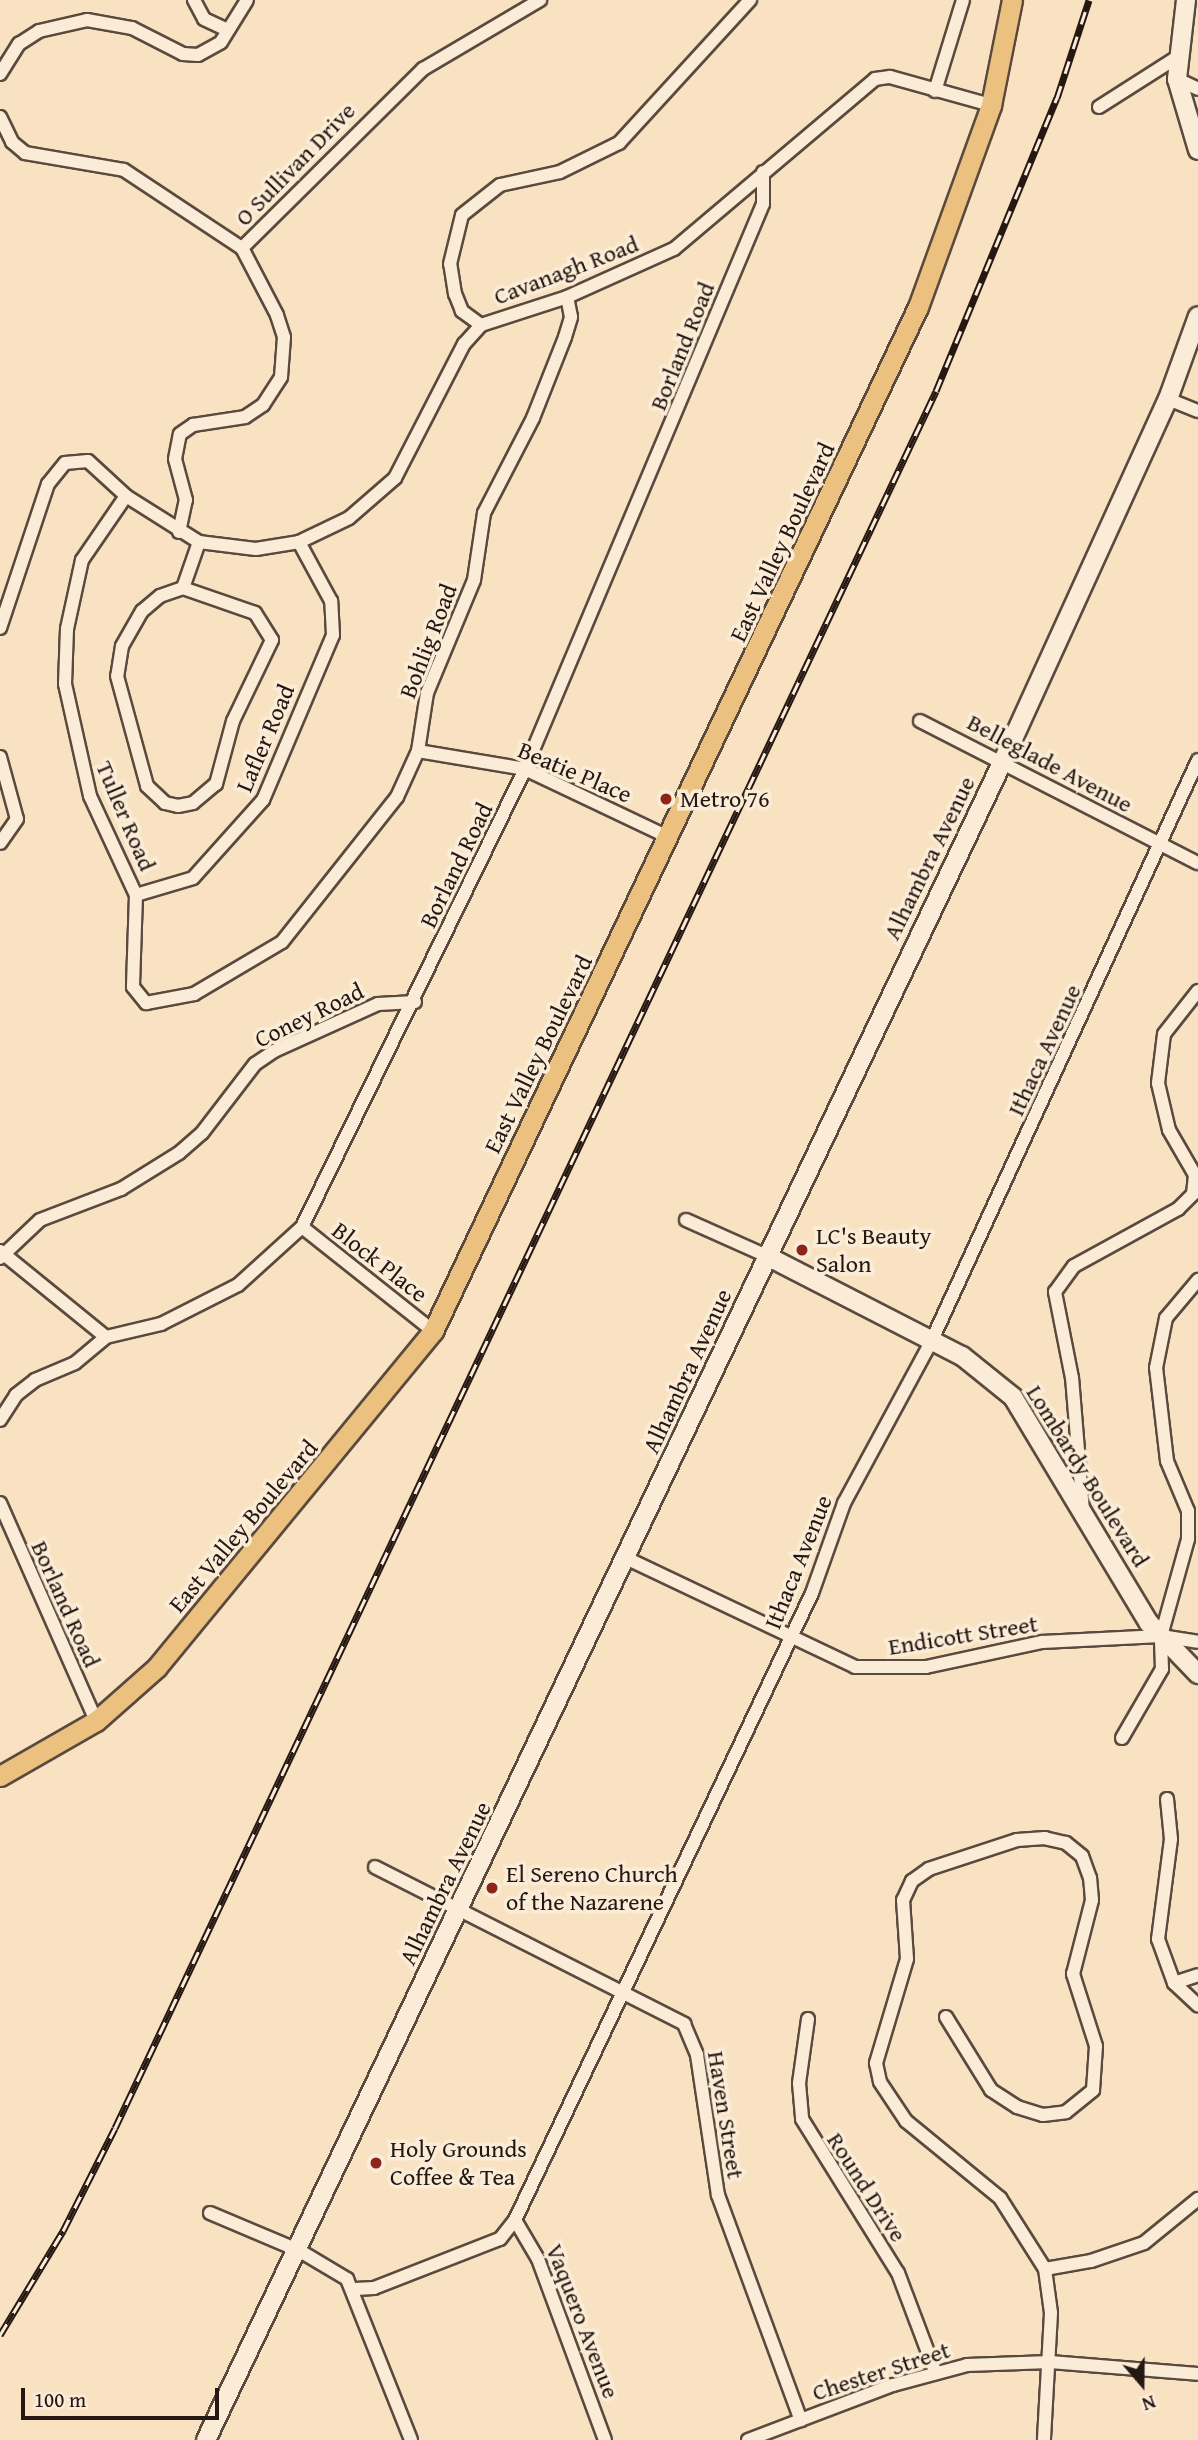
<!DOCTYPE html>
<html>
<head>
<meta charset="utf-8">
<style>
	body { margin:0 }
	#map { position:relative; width:1198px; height:2440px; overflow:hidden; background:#f9e2c1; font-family:"Gentium Book Plus",serif }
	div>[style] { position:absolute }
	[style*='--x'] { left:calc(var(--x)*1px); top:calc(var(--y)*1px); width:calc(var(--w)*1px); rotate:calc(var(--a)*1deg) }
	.roads { filter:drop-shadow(2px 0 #5a4a3e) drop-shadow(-2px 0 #5a4a3e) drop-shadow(0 2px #5a4a3e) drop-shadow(0 -2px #5a4a3e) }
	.street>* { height:12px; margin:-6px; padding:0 6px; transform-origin:6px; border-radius:6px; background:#fbecd7 }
	.secondary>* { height:18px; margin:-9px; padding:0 9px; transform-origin:9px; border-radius:9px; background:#fbecd7 }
	.primary>* { height:19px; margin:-9.5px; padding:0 9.5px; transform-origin:9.5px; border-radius:9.5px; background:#ecc180 }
	.rail>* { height:7px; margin-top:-3.5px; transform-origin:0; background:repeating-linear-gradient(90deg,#fbecd7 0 13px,#251813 0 26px); box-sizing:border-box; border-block:2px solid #251813 }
	.dots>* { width:19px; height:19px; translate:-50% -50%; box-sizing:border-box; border:4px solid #fbecd7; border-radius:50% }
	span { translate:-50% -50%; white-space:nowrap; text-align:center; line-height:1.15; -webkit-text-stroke:7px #fbecd7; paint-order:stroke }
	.street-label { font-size:24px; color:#251813 }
	.poi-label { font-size:24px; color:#251813 }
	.left { translate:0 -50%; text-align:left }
	.north { position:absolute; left:1107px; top:2349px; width:70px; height:70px; -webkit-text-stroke:5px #fbecd7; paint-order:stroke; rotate:160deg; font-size:19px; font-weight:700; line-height:28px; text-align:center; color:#251813 }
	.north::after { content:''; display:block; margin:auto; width:24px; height:32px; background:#251813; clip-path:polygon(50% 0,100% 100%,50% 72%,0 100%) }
	.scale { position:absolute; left:21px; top:2388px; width:198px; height:32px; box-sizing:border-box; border:4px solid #251813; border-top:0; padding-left:9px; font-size:21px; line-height:24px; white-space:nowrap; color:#251813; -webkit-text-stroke:5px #fbecd7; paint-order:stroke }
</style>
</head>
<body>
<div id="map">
	<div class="roads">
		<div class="street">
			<div style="--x:194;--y:0;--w:21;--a:62"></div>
			<div style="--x:204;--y:19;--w:26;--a:25"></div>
			<div style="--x:0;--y:74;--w:36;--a:-58"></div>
			<div style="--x:19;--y:44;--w:24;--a:-33"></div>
			<div style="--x:39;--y:31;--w:49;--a:-12.9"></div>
			<div style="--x:87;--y:20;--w:46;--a:10.1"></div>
			<div style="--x:132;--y:28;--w:57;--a:27"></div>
			<div style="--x:183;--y:54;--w:15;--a:4"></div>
			<div style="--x:198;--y:55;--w:26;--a:-29"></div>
			<div style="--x:221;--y:42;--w:49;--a:-58.2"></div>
			<div style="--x:1177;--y:79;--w:23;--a:25"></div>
			<div style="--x:935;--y:91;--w:95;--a:-72.9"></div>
			<div style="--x:1099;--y:107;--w:91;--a:-32.5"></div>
			<div style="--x:0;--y:117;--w:28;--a:64"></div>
			<div style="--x:12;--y:142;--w:17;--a:40"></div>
			<div style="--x:25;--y:153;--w:100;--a:9.7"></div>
			<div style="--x:124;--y:170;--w:141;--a:33.5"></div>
			<div style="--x:481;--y:325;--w:24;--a:-144"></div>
			<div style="--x:462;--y:311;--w:18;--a:-112"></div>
			<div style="--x:455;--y:294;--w:30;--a:-99"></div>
			<div style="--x:450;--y:264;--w:50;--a:-76.2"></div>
			<div style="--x:462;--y:215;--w:48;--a:-38.3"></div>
			<div style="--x:500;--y:185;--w:61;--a:-12.2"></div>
			<div style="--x:560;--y:172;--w:66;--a:-26.2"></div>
			<div style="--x:619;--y:143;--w:194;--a:-47.5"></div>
			<div style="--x:1168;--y:399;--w:32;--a:22"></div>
			<div style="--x:126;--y:496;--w:78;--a:124.5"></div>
			<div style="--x:82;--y:560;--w:71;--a:102.3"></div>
			<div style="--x:67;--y:629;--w:55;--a:92.1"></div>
			<div style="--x:65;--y:684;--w:115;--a:77.4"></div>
			<div style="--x:90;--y:796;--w:109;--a:65.1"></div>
			<div style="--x:136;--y:895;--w:92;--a:91.9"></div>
			<div style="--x:133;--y:987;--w:21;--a:51"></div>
			<div style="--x:146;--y:1003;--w:49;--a:-10.6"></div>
			<div style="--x:194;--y:994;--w:102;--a:-30.6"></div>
			<div style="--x:282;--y:942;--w:185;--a:-51.6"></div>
			<div style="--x:397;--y:797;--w:51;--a:-65.5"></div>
			<div style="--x:418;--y:751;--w:59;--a:-81.2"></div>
			<div style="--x:427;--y:693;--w:122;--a:-67.4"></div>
			<div style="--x:474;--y:580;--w:68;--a:-81.5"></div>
			<div style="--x:484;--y:513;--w:107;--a:-62.7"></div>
			<div style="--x:533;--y:418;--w:87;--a:-68.4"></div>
			<div style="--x:565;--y:337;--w:21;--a:-73"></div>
			<div style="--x:571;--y:317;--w:20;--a:-101"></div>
			<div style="--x:179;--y:532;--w:33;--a:-78"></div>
			<div style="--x:186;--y:500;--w:42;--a:-105"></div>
			<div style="--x:175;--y:459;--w:25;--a:-79"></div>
			<div style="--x:180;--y:434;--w:16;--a:-35"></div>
			<div style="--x:193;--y:425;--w:53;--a:-8.7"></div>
			<div style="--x:245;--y:417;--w:22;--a:-34"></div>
			<div style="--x:263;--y:405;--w:33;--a:-57"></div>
			<div style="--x:281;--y:377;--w:40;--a:-85.7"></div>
			<div style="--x:284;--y:337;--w:23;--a:-108"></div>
			<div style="--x:277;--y:315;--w:76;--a:-117.6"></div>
			<div style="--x:242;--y:248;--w:255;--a:-44.7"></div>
			<div style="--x:423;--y:69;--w:136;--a:-30.5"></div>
			<div style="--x:183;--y:588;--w:24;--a:161"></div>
			<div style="--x:160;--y:596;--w:23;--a:140"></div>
			<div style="--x:142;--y:611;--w:40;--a:119.7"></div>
			<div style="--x:122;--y:646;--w:30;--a:99"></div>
			<div style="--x:117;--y:676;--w:114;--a:74.7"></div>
			<div style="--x:147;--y:786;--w:25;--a:43"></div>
			<div style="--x:165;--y:803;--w:13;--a:13"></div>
			<div style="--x:178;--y:806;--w:15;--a:-11"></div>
			<div style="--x:193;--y:803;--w:30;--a:-40"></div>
			<div style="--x:216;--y:784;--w:65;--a:-74.9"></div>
			<div style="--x:233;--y:721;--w:90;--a:-64.3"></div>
			<div style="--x:272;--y:640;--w:32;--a:-122"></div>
			<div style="--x:255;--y:613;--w:76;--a:-160.9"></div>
			<div style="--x:183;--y:588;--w:49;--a:-70.8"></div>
			<div style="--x:0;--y:628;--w:152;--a:-71.6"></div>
			<div style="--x:48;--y:484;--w:27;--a:-51"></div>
			<div style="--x:65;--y:463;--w:23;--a:-5"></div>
			<div style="--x:88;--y:461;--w:52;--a:42.6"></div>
			<div style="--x:126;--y:496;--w:86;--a:32.2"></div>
			<div style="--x:199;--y:542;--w:57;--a:7"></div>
			<div style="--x:256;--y:549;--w:44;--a:-9.2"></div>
			<div style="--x:299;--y:542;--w:55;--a:-25.6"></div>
			<div style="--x:349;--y:518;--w:61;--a:-41"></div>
			<div style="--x:395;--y:478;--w:151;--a:-62.8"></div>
			<div style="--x:464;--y:344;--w:25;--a:-48"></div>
			<div style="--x:481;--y:325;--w:90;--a:-18"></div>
			<div style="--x:567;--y:297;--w:117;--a:-24.2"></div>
			<div style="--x:674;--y:249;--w:263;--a:-40.2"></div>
			<div style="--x:875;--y:79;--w:15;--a:-8"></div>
			<div style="--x:890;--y:77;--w:105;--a:15.5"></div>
			<div style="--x:920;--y:721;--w:312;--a:27.1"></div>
			<div style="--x:418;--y:751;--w:109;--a:9.5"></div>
			<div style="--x:525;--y:769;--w:161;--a:25.4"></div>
			<div style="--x:0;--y:757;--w:64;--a:74.7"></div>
			<div style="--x:17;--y:819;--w:29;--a:125"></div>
			<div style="--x:136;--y:895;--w:59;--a:-16.6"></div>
			<div style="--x:193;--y:878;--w:105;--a:-48.1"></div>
			<div style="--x:263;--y:800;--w:179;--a:-67"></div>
			<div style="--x:333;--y:635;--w:34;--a:-93"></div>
			<div style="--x:331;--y:601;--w:67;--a:-118.5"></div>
			<div style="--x:686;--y:1220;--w:91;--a:24"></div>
			<div style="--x:302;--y:1227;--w:167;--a:38.4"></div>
			<div style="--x:0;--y:1251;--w:136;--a:39.1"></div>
			<div style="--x:0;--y:1258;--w:55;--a:-43.5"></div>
			<div style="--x:40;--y:1220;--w:87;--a:-20.9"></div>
			<div style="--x:121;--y:1189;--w:68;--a:-31.8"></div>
			<div style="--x:179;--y:1153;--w:30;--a:-41"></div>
			<div style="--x:202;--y:1133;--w:87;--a:-52.5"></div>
			<div style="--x:255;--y:1064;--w:23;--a:-34"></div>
			<div style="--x:274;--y:1051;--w:114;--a:-24.3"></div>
			<div style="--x:378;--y:1004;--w:37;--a:-3"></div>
			<div style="--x:0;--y:1420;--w:30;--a:-57"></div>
			<div style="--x:16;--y:1395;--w:24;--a:-38"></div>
			<div style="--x:35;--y:1380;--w:43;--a:-23"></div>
			<div style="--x:75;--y:1363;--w:40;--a:-40"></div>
			<div style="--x:106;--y:1337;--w:57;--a:-13.3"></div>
			<div style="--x:161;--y:1324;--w:86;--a:-26.9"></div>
			<div style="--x:238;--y:1285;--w:86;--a:-42.2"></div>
			<div style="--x:302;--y:1227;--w:509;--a:-64.04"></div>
			<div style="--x:525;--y:769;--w:613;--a:-67.16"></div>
			<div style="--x:763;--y:204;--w:32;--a:-90"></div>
			<div style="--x:0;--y:1503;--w:238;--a:66.2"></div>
			<div style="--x:1083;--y:1511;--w:133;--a:-94.7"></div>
			<div style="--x:1072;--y:1378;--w:88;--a:-101.2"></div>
			<div style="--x:1055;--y:1292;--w:32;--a:-54"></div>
			<div style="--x:1074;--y:1266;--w:119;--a:-28.7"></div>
			<div style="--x:1178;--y:1209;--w:21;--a:-45"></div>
			<div style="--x:1193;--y:1194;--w:19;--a:-84"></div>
			<div style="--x:1195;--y:1175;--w:52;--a:-120"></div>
			<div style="--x:1169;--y:1130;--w:48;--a:-103.2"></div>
			<div style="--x:1158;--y:1083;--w:49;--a:-83"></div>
			<div style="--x:1164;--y:1034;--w:55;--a:-51.7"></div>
			<div style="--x:628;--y:1559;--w:251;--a:25.4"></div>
			<div style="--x:855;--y:1667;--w:71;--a:0"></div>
			<div style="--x:926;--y:1667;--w:119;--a:-12.2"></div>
			<div style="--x:1042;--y:1642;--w:119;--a:-2.9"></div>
			<div style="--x:1161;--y:1636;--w:37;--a:9"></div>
			<div style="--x:1122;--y:1738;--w:80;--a:-59.9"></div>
			<div style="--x:1162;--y:1669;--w:33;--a:-92"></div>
			<div style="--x:1161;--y:1636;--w:101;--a:-74.4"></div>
			<div style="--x:1188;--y:1539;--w:28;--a:-90"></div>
			<div style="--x:1188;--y:1511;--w:54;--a:-112.8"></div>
			<div style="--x:1167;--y:1461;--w:94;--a:-96.7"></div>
			<div style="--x:1156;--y:1368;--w:51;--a:-78.7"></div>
			<div style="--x:1166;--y:1318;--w:50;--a:-49.9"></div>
			<div style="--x:1167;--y:1799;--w:40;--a:84.3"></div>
			<div style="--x:1171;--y:1839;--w:101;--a:97.4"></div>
			<div style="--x:1158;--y:1939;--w:47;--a:70"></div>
			<div style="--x:1174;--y:1983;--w:33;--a:43"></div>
			<div style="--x:375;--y:1867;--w:347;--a:26.9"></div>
			<div style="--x:684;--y:2024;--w:34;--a:67"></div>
			<div style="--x:697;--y:2055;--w:142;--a:81.5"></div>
			<div style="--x:718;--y:2195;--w:240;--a:69.8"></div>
			<div style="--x:1174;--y:1983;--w:25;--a:-18"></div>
			<div style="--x:946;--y:2017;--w:86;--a:58.3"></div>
			<div style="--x:991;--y:2090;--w:31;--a:33"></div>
			<div style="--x:1017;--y:2107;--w:27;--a:17"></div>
			<div style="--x:1043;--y:2115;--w:23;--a:-7"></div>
			<div style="--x:1066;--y:2112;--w:35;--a:-39"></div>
			<div style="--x:1093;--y:2090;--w:44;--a:-86.1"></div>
			<div style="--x:1096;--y:2046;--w:76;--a:-107.7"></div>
			<div style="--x:1073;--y:1974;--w:76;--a:-75.6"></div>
			<div style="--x:1092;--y:1900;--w:22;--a:-95"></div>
			<div style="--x:1090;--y:1878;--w:23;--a:-110"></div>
			<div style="--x:1082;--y:1856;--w:21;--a:-141"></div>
			<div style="--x:1066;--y:1843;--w:22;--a:-167"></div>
			<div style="--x:1045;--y:1838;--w:28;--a:176"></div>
			<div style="--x:1017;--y:1840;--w:93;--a:161.8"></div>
			<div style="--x:929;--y:1869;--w:21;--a:145"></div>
			<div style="--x:912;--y:1881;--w:21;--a:115"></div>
			<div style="--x:903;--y:1900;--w:59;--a:86.1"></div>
			<div style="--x:907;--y:1959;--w:109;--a:106.6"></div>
			<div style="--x:876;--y:2063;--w:19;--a:78"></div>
			<div style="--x:880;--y:2082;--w:47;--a:56.3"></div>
			<div style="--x:906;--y:2121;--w:122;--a:39.3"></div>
			<div style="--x:1000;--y:2198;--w:84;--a:57.6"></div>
			<div style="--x:1045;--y:2269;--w:44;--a:82.2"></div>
			<div style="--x:1051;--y:2313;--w:127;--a:93.2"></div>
			<div style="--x:808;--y:2019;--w:65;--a:98"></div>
			<div style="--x:799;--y:2083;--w:36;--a:85"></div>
			<div style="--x:802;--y:2119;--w:181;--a:58.1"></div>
			<div style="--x:898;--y:2273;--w:105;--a:69.3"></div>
			<div style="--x:210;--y:2213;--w:98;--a:22.9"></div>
			<div style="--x:300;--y:2251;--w:55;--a:30.8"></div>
			<div style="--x:347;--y:2279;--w:173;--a:68.3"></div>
			<div style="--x:515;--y:2220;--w:45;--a:59.5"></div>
			<div style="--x:538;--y:2259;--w:193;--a:69.7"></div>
			<div style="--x:1045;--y:2269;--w:47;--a:-9.9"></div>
			<div style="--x:1091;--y:2261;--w:56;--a:-18.8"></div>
			<div style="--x:1144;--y:2243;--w:70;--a:-39.2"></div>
			<div style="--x:355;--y:2289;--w:19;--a:-3"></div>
			<div style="--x:374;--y:2288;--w:135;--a:-21.3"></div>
			<div style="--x:500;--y:2239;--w:24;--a:-52"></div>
			<div style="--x:515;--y:2220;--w:694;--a:-64.65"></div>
			<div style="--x:812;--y:1593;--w:96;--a:-70.4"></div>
			<div style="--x:844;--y:1503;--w:185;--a:-61.6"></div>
			<div style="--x:932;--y:1340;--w:638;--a:-65.36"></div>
			<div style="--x:748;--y:2440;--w:155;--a:-20.8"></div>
			<div style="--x:893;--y:2385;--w:77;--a:-15.1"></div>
			<div style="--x:967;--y:2365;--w:83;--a:-2.1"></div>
			<div style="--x:1050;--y:2362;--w:148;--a:4.6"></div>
		</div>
		<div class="secondary">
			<div style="--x:1186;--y:0;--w:80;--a:96.5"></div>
			<div style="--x:1177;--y:79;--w:74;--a:73.5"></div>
			<div style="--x:769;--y:1257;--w:217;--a:27.2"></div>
			<div style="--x:962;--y:1356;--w:65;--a:38.8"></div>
			<div style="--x:1013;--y:1397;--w:264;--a:59"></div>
			<div style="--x:1149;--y:1623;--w:71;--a:46.1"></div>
			<div style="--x:206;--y:2440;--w:1856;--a:-64.61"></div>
			<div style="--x:1002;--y:763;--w:400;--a:-65.5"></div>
			<div style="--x:1168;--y:399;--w:88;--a:-70.1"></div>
		</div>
		<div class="primary">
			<div style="--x:0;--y:1776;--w:111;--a:-29.8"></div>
			<div style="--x:96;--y:1721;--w:81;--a:-41.5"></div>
			<div style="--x:157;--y:1667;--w:435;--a:-50.6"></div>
			<div style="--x:433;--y:1331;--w:1133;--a:-64.66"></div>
			<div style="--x:918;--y:307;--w:215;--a:-70.1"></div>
			<div style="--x:991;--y:105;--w:107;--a:-78.7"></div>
		</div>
	</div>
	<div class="rail">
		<div style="--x:0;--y:2335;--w:122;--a:-58.8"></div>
		<div style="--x:63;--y:2231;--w:115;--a:-63.2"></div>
		<div style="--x:115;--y:2128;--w:1921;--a:-64.7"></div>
		<div style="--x:936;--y:391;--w:317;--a:-67.6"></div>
		<div style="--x:1057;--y:98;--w:103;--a:-71.9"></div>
	</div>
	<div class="dots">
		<div style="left:666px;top:799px;background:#8f2418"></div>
		<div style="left:802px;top:1250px;background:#8f2418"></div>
		<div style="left:492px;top:1888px;background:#8f2418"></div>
		<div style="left:376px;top:2163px;background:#8f2418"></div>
	</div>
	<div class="street-label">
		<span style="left:295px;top:164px;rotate:-46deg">O Sullivan Drive</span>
		<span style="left:566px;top:270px;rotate:-21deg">Cavanagh Road</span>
		<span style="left:682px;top:346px;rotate:-68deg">Borland Road</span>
		<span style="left:782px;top:542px;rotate:-65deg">East Valley Boulevard</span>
		<span style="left:428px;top:641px;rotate:-69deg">Bohlig Road</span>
		<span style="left:265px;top:738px;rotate:-67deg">Lafler Road</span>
		<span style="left:1050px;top:763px;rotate:28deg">Belleglade Avenue</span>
		<span style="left:575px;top:772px;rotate:23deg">Beatie Place</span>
		<span style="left:126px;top:816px;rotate:67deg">Tuller Road</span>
		<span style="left:929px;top:858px;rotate:-64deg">Alhambra Avenue</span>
		<span style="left:456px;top:865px;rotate:-64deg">Borland Road</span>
		<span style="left:309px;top:1015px;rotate:-26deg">Coney Road</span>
		<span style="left:1044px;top:1050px;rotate:-65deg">Ithaca Avenue</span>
		<span style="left:538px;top:1054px;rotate:-64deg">East Valley Boulevard</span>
		<span style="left:380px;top:1262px;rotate:38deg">Block Place</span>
		<span style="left:687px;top:1371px;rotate:-65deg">Alhambra Avenue</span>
		<span style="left:1088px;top:1476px;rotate:58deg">Lombardy Boulevard</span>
		<span style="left:243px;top:1526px;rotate:-50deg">East Valley Boulevard</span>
		<span style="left:798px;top:1562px;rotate:-68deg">Ithaca Avenue</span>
		<span style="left:66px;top:1604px;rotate:66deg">Borland Road</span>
		<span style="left:963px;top:1635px;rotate:-9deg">Endicott Street</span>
		<span style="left:445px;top:1883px;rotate:-64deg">Alhambra Avenue</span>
		<span style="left:726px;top:2115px;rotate:81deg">Haven Street</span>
		<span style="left:867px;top:2187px;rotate:57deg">Round Drive</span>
		<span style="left:583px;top:2321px;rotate:69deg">Vaquero Avenue</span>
		<span style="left:881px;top:2371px;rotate:-18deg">Chester Street</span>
	</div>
	<div class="poi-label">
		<span class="left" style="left:680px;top:799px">Metro 76</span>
		<span class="left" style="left:816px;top:1250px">LC's Beauty<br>Salon</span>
		<span class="left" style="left:506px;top:1888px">El Sereno Church<br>of the Nazarene</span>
		<span class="left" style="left:390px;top:2163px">Holy Grounds<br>Coffee &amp; Tea</span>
	</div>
	<div class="north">N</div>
	<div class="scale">100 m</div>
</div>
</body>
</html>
